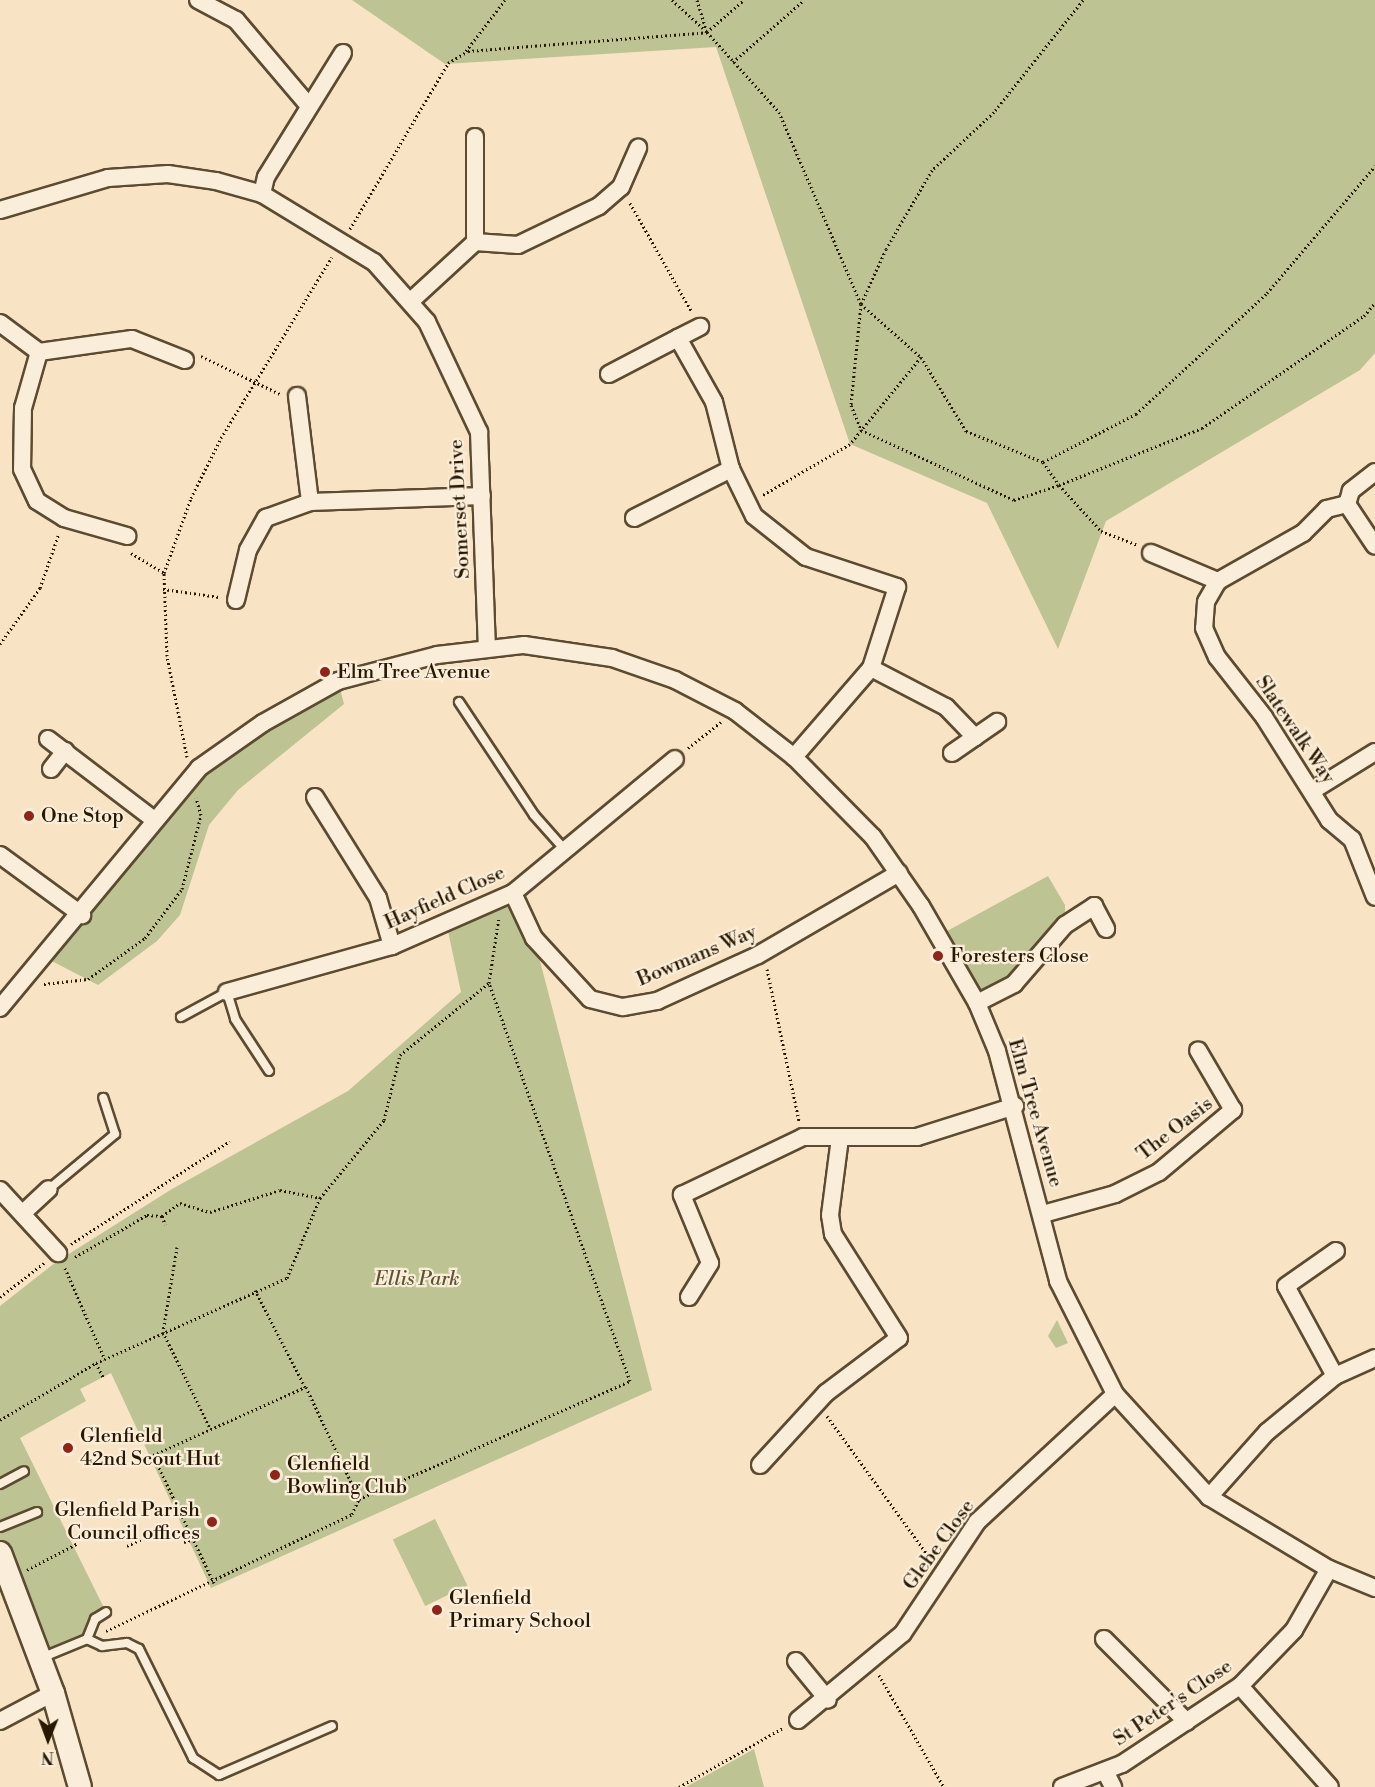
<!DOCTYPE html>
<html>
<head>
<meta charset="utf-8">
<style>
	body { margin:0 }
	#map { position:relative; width:1375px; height:1787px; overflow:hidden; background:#f8e3c4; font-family:"Libre Bodoni",serif }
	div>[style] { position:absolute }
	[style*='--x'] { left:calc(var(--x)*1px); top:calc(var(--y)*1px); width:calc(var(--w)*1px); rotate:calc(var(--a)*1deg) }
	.green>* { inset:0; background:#bec393; transform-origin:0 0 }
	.path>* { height:3px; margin-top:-1.5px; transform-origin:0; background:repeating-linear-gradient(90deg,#281800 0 1.5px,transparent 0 4.5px) }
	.roads { filter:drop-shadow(2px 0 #5c4b31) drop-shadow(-2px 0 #5c4b31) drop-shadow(0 2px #5c4b31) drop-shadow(0 -2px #5c4b31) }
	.lane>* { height:8px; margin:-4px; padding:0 4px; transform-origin:4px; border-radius:4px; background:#faedd9 }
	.street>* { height:16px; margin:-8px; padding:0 8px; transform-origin:8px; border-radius:8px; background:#faedd9 }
	.secondary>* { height:22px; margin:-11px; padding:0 11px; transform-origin:11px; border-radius:11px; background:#faedd9 }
	.dots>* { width:16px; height:16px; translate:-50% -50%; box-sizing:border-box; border:3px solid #faedd9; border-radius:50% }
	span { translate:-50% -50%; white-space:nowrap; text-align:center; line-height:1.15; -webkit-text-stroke:4.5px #faedd9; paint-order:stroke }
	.street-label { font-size:20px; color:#281800 }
	.poi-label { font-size:20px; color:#281800 }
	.left { translate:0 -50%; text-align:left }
	.right { translate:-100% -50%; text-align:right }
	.park-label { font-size:20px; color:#5c5433; font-style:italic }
	.north { position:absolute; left:18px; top:1709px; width:60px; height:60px; -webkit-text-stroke:4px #faedd9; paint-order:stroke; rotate:181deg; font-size:16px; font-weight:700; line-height:24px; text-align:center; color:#281800 }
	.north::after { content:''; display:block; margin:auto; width:21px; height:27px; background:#281800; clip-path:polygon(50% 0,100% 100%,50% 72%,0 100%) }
</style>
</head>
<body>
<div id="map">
	<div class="green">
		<div style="clip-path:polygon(352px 0,1375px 0,1375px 353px,1360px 370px,1106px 521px,1058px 649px,987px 503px,850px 444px,716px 47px,445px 64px)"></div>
		<div style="clip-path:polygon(338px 681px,344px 704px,238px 790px,209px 825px,180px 915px,157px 941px,98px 985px,46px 958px,191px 777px)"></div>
		<div style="clip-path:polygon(1048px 876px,1065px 905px,1065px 925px,1010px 986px,977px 1003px,938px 936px)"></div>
		<div style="clip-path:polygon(513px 893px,534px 938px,652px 1390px,211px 1588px,111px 1373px,80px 1389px,86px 1401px,20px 1438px,106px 1612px,95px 1619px,87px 1639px,40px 1658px,0 1553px,0 1306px,56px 1262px,172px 1189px,348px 1091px,461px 992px,446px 922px)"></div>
		<div style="clip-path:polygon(1057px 1320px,1068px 1343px,1056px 1348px,1048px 1336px)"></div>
		<div style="left:435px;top:1519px;width:74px;height:47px;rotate:64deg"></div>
		<div style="clip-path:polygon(754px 1749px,764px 1787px,686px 1787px)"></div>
	</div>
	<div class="path">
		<div style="--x:672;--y:0;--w:47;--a:42.4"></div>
		<div style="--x:697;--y:0;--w:31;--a:73"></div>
		<div style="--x:1083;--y:0;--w:143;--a:128.5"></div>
		<div style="--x:994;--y:112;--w:85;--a:136.9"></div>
		<div style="--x:932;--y:170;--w:91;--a:120.2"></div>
		<div style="--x:886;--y:249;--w:60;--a:114.4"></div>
		<div style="--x:861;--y:304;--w:101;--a:95.7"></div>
		<div style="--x:851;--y:405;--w:27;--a:68"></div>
		<div style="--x:861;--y:430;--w:168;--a:24.6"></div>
		<div style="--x:1014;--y:500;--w:47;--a:-18.4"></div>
		<div style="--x:1059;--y:485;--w:62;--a:47.6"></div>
		<div style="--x:1101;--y:531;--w:39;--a:21"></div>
		<div style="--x:707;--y:32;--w:49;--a:-40.9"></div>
		<div style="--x:466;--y:51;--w:64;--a:-52.6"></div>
		<div style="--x:733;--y:62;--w:94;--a:-41.1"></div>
		<div style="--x:630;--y:203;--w:125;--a:60.4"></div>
		<div style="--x:350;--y:229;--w:193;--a:-59.4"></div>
		<div style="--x:448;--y:63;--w:23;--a:-31"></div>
		<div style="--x:468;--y:51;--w:240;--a:-4.5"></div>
		<div style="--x:707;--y:32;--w:108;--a:48"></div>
		<div style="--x:779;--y:112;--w:209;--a:66.9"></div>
		<div style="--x:861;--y:304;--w:80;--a:41.5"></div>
		<div style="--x:921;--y:357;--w:112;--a:129.2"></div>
		<div style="--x:850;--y:444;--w:103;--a:149.7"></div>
		<div style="--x:201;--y:356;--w:88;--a:25.7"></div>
		<div style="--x:921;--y:357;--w:87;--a:58.7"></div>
		<div style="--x:966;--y:431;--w:83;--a:21.9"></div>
		<div style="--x:1043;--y:462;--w:28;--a:55"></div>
		<div style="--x:1059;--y:485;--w:154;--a:-21.7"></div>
		<div style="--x:1202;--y:428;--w:197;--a:-34.7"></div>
		<div style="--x:1364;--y:316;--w:17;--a:-50"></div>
		<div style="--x:1043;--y:462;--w:105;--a:-27.3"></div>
		<div style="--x:1136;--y:414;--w:178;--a:-42.7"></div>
		<div style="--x:1267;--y:293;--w:167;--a:-49.6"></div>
		<div style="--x:131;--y:553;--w:39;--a:31"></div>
		<div style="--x:163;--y:589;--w:57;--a:8.1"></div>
		<div style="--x:0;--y:644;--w:69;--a:-54.5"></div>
		<div style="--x:40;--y:588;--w:58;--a:-70.9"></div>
		<div style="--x:688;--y:748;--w:42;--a:-38.2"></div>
		<div style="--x:187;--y:757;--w:103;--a:-101.2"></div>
		<div style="--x:167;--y:656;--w:83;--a:-92.1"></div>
		<div style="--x:164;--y:573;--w:80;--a:-70.2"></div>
		<div style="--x:191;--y:498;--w:67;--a:-63.4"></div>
		<div style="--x:221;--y:438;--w:212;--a:-58.5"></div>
		<div style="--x:767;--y:969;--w:155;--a:78.1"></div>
		<div style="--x:44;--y:984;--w:44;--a:-6.5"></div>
		<div style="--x:88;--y:979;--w:70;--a:-35.7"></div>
		<div style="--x:145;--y:938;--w:61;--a:-52.9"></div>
		<div style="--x:182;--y:889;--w:76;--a:-75.6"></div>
		<div style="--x:201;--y:815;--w:18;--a:-106"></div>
		<div style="--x:162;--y:1216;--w:9;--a:69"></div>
		<div style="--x:71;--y:1244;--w:189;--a:-32.9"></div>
		<div style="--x:177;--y:1247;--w:86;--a:99.4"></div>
		<div style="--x:163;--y:1332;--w:107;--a:63.9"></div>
		<div style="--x:75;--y:1257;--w:83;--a:-30.3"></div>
		<div style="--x:147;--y:1215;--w:15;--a:4"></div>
		<div style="--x:162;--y:1216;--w:22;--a:-36"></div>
		<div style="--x:180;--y:1203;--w:31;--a:17"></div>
		<div style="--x:210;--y:1212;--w:73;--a:-17.4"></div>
		<div style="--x:280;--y:1190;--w:41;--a:11.3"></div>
		<div style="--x:65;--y:1268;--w:100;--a:66.5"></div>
		<div style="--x:0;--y:1297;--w:56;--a:-37.7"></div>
		<div style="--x:96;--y:1363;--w:16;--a:63"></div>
		<div style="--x:306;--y:1387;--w:124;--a:64.7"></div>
		<div style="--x:827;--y:1416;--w:179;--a:54.1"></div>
		<div style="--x:0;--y:1420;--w:112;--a:-30.7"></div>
		<div style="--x:96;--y:1363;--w:209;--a:-24"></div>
		<div style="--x:287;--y:1278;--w:87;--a:-67.6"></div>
		<div style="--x:320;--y:1198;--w:101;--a:-50.6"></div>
		<div style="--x:384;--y:1120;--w:67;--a:-76.2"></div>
		<div style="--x:400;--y:1055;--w:114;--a:-39"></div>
		<div style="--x:184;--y:1542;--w:17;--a:-17"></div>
		<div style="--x:127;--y:1546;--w:23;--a:-25"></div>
		<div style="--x:27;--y:1570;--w:58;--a:-27.9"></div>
		<div style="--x:214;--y:1583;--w:142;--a:-115.5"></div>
		<div style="--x:153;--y:1455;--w:167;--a:-24.1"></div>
		<div style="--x:305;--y:1387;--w:109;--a:-117.3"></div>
		<div style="--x:106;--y:1631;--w:272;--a:-25.4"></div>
		<div style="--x:352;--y:1514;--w:17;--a:-65"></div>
		<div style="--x:359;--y:1499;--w:296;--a:-23.5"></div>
		<div style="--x:630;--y:1381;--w:422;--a:-109.5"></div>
		<div style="--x:489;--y:983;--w:67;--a:-81.4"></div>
		<div style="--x:879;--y:1675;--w:129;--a:59.9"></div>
		<div style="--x:679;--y:1787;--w:120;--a:-29.6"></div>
	</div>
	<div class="roads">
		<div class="lane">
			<div style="--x:459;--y:702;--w:136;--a:56.4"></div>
			<div style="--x:534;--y:815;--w:47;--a:48.5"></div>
			<div style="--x:181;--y:1017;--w:52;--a:-28.5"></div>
			<div style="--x:227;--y:992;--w:28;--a:73"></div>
			<div style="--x:235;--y:1019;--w:62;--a:56.8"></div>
			<div style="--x:49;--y:1189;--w:86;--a:-39.8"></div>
			<div style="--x:115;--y:1134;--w:38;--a:-108"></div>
			<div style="--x:0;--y:1484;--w:27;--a:-28"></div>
			<div style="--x:0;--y:1527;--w:40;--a:-22"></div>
			<div style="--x:87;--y:1639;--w:22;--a:-68"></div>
			<div style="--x:95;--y:1619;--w:13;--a:-32"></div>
			<div style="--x:41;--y:1658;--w:50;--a:-22.4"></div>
			<div style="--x:87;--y:1639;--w:17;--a:25"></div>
			<div style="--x:102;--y:1646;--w:25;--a:-7"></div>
			<div style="--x:127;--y:1643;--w:13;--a:27"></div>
			<div style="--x:139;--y:1649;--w:122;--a:63.6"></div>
			<div style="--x:193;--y:1758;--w:31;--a:33"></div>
			<div style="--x:219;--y:1775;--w:123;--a:-23.4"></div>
		</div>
		<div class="street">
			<div style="--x:198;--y:0;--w:43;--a:27.8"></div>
			<div style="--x:236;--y:20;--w:113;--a:49.7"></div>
			<div style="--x:262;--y:194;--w:17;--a:-77"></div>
			<div style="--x:266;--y:177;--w:146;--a:-58.2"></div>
			<div style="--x:0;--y:210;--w:113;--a:-16.5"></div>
			<div style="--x:108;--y:178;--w:60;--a:-3.8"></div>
			<div style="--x:168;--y:174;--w:49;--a:8.3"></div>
			<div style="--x:216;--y:181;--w:48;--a:15.8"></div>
			<div style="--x:262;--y:194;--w:131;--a:31.3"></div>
			<div style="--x:374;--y:262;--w:80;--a:48.5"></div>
			<div style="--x:427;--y:322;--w:122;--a:64.7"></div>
			<div style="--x:479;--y:432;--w:214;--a:87.9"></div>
			<div style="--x:475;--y:242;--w:43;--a:4"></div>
			<div style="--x:518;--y:245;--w:90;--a:-25.7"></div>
			<div style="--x:599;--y:206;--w:29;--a:-41"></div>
			<div style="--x:621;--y:187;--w:43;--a:-66.4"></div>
			<div style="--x:412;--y:300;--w:86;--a:-42.6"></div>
			<div style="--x:475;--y:242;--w:105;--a:-90"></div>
			<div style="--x:0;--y:323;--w:49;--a:36.6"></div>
			<div style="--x:39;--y:352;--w:94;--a:-8"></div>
			<div style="--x:132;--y:339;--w:57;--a:21.6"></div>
			<div style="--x:678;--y:338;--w:25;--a:-27"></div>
			<div style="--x:39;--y:352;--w:58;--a:105.9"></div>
			<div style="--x:23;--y:408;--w:61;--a:90.9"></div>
			<div style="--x:22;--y:469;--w:35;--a:65"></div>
			<div style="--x:37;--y:501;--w:32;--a:32"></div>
			<div style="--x:64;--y:518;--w:66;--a:15.9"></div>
			<div style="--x:609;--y:374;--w:78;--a:-27.6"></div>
			<div style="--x:678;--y:338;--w:73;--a:60.6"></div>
			<div style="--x:714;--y:402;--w:69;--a:75.8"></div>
			<div style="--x:731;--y:469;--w:52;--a:63.9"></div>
			<div style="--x:754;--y:516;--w:66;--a:38.3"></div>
			<div style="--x:806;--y:557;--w:96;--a:18.2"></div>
			<div style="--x:897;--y:587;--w:85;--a:107.8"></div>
			<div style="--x:871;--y:668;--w:118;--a:130.9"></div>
			<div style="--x:297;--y:396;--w:107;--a:83"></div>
			<div style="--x:1375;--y:472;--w:31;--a:142"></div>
			<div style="--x:1351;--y:491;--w:14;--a:107"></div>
			<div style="--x:1347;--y:504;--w:50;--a:56.3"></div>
			<div style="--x:1347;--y:504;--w:21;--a:166"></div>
			<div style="--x:1327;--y:509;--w:34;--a:135"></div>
			<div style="--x:1303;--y:533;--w:98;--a:150.5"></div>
			<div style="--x:1218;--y:581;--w:24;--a:120"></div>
			<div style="--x:1206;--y:602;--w:26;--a:94"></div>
			<div style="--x:1204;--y:628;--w:32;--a:66"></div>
			<div style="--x:1217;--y:657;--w:76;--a:51.9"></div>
			<div style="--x:1264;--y:717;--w:122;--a:57.7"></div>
			<div style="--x:1329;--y:820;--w:30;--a:40"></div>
			<div style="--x:1352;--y:839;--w:62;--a:68.4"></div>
			<div style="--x:634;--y:518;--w:109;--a:-26.8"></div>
			<div style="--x:1151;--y:553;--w:73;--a:22.7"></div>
			<div style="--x:236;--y:600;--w:51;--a:-76.5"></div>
			<div style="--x:248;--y:550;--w:37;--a:-61"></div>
			<div style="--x:266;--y:518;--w:47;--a:-20"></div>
			<div style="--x:310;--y:502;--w:172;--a:-2"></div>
			<div style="--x:871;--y:668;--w:85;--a:27.5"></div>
			<div style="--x:946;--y:707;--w:42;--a:46"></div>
			<div style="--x:48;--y:739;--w:132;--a:37.3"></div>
			<div style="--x:952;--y:753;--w:55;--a:-34.6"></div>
			<div style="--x:51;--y:769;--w:23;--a:-52"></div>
			<div style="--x:1312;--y:791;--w:74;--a:-31.8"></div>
			<div style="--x:315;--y:797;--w:119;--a:58"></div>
			<div style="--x:378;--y:898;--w:50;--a:73.7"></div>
			<div style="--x:0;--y:855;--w:102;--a:36.2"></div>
			<div style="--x:513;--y:893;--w:50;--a:65"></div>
			<div style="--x:534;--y:938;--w:83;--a:47.4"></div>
			<div style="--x:590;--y:999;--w:34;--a:14"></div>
			<div style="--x:623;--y:1007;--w:35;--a:-10"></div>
			<div style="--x:657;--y:1001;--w:111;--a:-24.5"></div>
			<div style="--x:758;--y:955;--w:163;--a:-30.2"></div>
			<div style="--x:227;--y:992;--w:171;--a:-15.6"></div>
			<div style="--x:392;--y:946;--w:132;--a:-23.7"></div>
			<div style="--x:513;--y:893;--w:210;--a:-39.6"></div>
			<div style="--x:977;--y:1003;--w:42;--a:-27.2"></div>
			<div style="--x:1014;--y:984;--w:78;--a:-49.2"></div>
			<div style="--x:1065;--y:925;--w:35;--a:-33"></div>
			<div style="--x:1094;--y:906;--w:26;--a:62"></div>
			<div style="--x:0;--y:1008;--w:312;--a:-50.3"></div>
			<div style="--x:199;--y:768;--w:78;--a:-35.1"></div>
			<div style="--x:263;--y:723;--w:86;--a:-29.2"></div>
			<div style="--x:338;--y:681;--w:102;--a:-14.7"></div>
			<div style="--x:437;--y:655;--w:88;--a:-6.6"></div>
			<div style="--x:524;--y:645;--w:89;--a:8.4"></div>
			<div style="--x:612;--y:658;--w:67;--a:19.2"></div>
			<div style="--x:675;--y:680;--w:68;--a:27.3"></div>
			<div style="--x:735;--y:711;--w:75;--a:37.9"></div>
			<div style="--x:794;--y:757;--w:112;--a:45.4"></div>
			<div style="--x:873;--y:837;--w:84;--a:55.2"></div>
			<div style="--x:921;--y:906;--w:112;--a:60"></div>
			<div style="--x:977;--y:1003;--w:52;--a:67.4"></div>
			<div style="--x:997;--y:1051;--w:238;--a:75.1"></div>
			<div style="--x:1058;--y:1281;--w:127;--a:63.2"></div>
			<div style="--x:1115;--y:1394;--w:139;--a:47.6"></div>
			<div style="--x:1209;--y:1497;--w:140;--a:31"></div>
			<div style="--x:1329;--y:1569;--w:50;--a:22.4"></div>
			<div style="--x:0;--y:1190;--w:86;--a:47.4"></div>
			<div style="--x:23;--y:1213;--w:35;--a:-43"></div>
			<div style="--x:1043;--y:1214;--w:75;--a:-15.5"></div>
			<div style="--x:1115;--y:1194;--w:49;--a:-26.6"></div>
			<div style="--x:1159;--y:1172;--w:97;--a:-40"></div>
			<div style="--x:1233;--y:1110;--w:69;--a:-120.3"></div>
			<div style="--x:689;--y:1297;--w:40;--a:-58"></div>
			<div style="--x:710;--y:1263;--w:74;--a:-112.4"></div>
			<div style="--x:682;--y:1195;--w:134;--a:-25.6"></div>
			<div style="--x:803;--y:1137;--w:114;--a:0"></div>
			<div style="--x:917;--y:1137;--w:103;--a:-17.6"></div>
			<div style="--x:1335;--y:1376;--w:102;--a:-118.6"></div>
			<div style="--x:1286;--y:1286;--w:61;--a:-35"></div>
			<div style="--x:760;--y:1465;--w:98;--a:-47.5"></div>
			<div style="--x:826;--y:1393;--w:91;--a:-37"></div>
			<div style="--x:899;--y:1338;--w:123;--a:-122.4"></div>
			<div style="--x:833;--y:1234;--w:19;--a:-99"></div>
			<div style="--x:830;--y:1215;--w:78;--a:-82.6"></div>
			<div style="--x:1209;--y:1497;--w:87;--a:-48.3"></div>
			<div style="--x:1267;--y:1432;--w:88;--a:-39.5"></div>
			<div style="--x:1335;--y:1376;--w:44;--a:-24.2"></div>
			<div style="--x:1104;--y:1639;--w:117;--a:45"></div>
			<div style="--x:796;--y:1661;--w:50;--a:50.6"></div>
			<div style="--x:1240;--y:1686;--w:135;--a:48.3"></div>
			<div style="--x:798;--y:1720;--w:136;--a:-39.6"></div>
			<div style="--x:903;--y:1633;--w:133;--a:-56.3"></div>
			<div style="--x:977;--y:1522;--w:188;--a:-42.8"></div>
			<div style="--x:0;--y:1721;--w:60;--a:-27.8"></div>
			<div style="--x:1105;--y:1771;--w:18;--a:63"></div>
			<div style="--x:1062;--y:1787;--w:64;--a:-21"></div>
			<div style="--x:1122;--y:1764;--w:141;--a:-33.5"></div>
			<div style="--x:1240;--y:1686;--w:78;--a:-46"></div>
			<div style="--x:1294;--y:1630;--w:70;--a:-60.2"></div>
		</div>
		<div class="secondary">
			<div style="--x:0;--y:1553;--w:150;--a:69.3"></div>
			<div style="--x:53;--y:1693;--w:98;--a:74"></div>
		</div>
	</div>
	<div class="dots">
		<div style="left:325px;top:672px;background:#8f2418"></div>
		<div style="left:29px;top:816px;background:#8f2418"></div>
		<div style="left:938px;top:956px;background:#8f2418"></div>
		<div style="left:68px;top:1448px;background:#8f2418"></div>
		<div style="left:275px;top:1475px;background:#8f2418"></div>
		<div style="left:212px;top:1522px;background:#8f2418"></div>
		<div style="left:437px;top:1610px;background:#8f2418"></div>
	</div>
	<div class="street-label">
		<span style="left:460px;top:509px;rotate:-93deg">Somerset Drive</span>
		<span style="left:1295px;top:730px;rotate:56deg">Slatewalk Way</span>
		<span style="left:445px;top:898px;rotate:-24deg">Hayfield Close</span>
		<span style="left:697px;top:956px;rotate:-23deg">Bowmans Way</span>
		<span style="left:1035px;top:1113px;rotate:74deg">Elm Tree Avenue</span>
		<span style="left:1175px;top:1129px;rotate:-38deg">The Oasis</span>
		<span style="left:939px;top:1545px;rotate:-54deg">Glebe Close</span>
		<span style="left:1173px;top:1703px;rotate:-34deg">St Peter's Close</span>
	</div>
	<div class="poi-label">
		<span class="left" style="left:337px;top:672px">Elm Tree Avenue</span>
		<span class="left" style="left:41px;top:816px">One Stop</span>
		<span class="left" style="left:950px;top:956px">Foresters Close</span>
		<span class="left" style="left:80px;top:1448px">Glenfield<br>42nd Scout Hut</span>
		<span class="left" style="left:287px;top:1476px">Glenfield<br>Bowling Club</span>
		<span class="right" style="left:200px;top:1522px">Glenfield Parish<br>Council offices</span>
		<span class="left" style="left:449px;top:1610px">Glenfield<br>Primary School</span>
	</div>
	<div class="park-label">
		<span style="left:417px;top:1279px">Ellis Park</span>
	</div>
	<div class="north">N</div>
</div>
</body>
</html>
